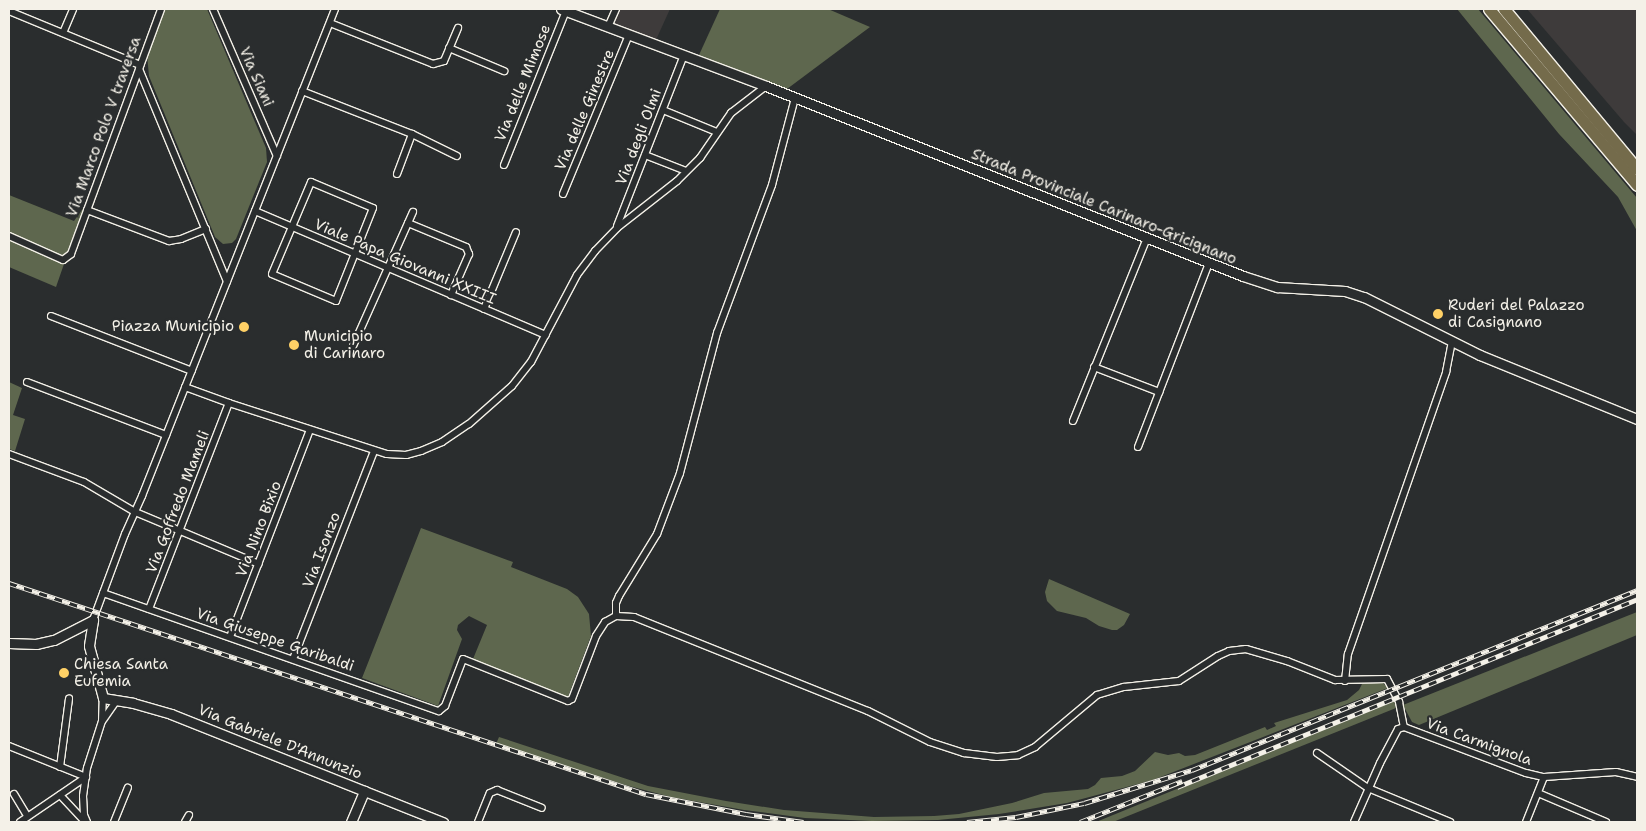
<!DOCTYPE html>
<html>
<head>
<meta charset="utf-8">
<style>
	body { margin:0 }
	#map { position:relative; width:1646px; height:831px; overflow:hidden; background:#2a2d2e; font-family:"Shantell Sans",sans-serif }
	div>[style] { position:absolute }
	[style*='--x'] { left:calc(var(--x)*1px); top:calc(var(--y)*1px); width:calc(var(--w)*1px); rotate:calc(var(--a)*1deg) }
	.built>* { inset:0; background:#3e3b3b }
	.green>* { inset:0; background:#5e674e }
	.roads { filter:drop-shadow(1px 0 #f4f1e8) drop-shadow(-1px 0 #f4f1e8) drop-shadow(0 1px #f4f1e8) drop-shadow(0 -1px #f4f1e8) }
	.street>* { height:6px; margin:-3px; padding:0 3px; transform-origin:3px; border-radius:3px; background:#2a2d2e }
	.secondary>* { height:9px; margin:-4.5px; padding:0 4.5px; transform-origin:4.5px; border-radius:4.5px; background:#2a2d2e }
	.highway>* { height:11px; margin:-5.5px; padding:0 5.5px; transform-origin:5.5px; border-radius:5.5px; background:#746b4b }
	.rail>* { height:4.5px; margin-top:-2.25px; transform-origin:0; background:repeating-linear-gradient(90deg,#2a2d2e 0 8px,#f4f1e8 0 16px); box-sizing:border-box; border-block:1px solid #f4f1e8 }
	.dots>* { width:14px; height:14px; translate:-50% -50%; box-sizing:border-box; border:2px solid #2a2d2e; border-radius:50% }
	span { translate:-50% -50%; white-space:nowrap; text-align:center; line-height:1.15; -webkit-text-stroke:4.5px #2a2d2e; paint-order:stroke }
	.street-label { font-size:15px; color:#f4f1e8 }
	.poi-label { font-size:15px; color:#f4f1e8 }
	.left { translate:0 -50%; text-align:left }
	.right { translate:-100% -50%; text-align:right }
	.frame { position:absolute; inset:0; border:10px solid #f4f1e8; pointer-events:none }
</style>
</head>
<body>
<div id="map">
	<div class="built">
		<div style="clip-path:polygon(619px 9px,670px 9px,655px 42px,612px 25px)"></div>
		<div style="clip-path:polygon(1527px 9px,1637px 9px,1637px 135px,1624px 122px)"></div>
	</div>
	<div class="green">
		<div style="clip-path:polygon(165px 9px,207px 9px,266px 148px,267px 162px,236px 239px,232px 243px,223px 244px,215px 237px,149px 76px,147px 55px)"></div>
		<div style="clip-path:polygon(720px 9px,828px 9px,870px 27px,787px 89px,699px 55px)"></div>
		<div style="clip-path:polygon(1457px 9px,1478px 9px,1637px 198px,1637px 231px,1618px 197px,1559px 134px)"></div>
		<div style="clip-path:polygon(9px 195px,74px 221px,84px 207px,66px 256px,64px 257px,9px 234px)"></div>
		<div style="clip-path:polygon(9px 240px,64px 264px,56px 287px,9px 267px)"></div>
		<div style="clip-path:polygon(9px 382px,22px 388px,13px 415px,25px 419px,15px 451px,9px 449px)"></div>
		<div style="clip-path:polygon(421px 528px,513px 562px,511px 567px,567px 589px,578px 597px,589px 614px,591px 636px,568px 697px,473px 659px,487px 625px,469px 616px,458px 625px,457px 630px,462px 639px,438px 706px,362px 678px)"></div>
		<div style="clip-path:polygon(1049px 579px,1130px 614px,1124px 625px,1117px 630px,1112px 630px,1099px 626px,1086px 618px,1057px 611px,1047px 601px,1045px 592px)"></div>
		<div style="clip-path:polygon(1637px 612px,1637px 635px,1419px 725px,1412px 722px,1403px 705px)"></div>
		<div style="clip-path:polygon(1382px 682px,1388px 688px,1153px 780px,1067px 803px,999px 814px,938px 820px,872px 821px,805px 818px,744px 810px,671px 797px,625px 785px,496px 744px,499px 737px,648px 786px,726px 801px,784px 810px,874px 817px,934px 816px,959px 814px,1012px 803px,1044px 793px,1088px 789px,1095px 785px,1101px 778px,1122px 776px,1135px 771px,1155px 752px,1168px 755px,1179px 753px,1185px 756px,1195px 755px,1265px 727px,1267px 730px,1276px 726px,1274px 723px,1347px 700px,1359px 690px,1362px 684px)"></div>
		<div style="clip-path:polygon(1394px 700px,1396px 708px,1113px 822px,1096px 822px)"></div>
	</div>
	<div class="roads">
		<div class="street">
			<div style="--x:213;--y:9;--w:160;--a:66.5"></div>
			<div style="--x:9;--y:11;--w:142;--a:22.4"></div>
			<div style="--x:330;--y:23;--w:111;--a:21.7"></div>
			<div style="--x:433;--y:64;--w:11;--a:-15"></div>
			<div style="--x:444;--y:61;--w:36;--a:-67"></div>
			<div style="--x:608;--y:27;--w:20;--a:-66"></div>
			<div style="--x:63;--y:33;--w:26;--a:-67"></div>
			<div style="--x:449;--y:48;--w:60;--a:22.7"></div>
			<div style="--x:139;--y:69;--w:230;--a:67.5"></div>
			<div style="--x:302;--y:91;--w:118;--a:21.4"></div>
			<div style="--x:412;--y:134;--w:50;--a:26.1"></div>
			<div style="--x:663;--y:110;--w:58;--a:22.2"></div>
			<div style="--x:645;--y:155;--w:44;--a:21.3"></div>
			<div style="--x:504;--y:165;--w:166;--a:-68.1"></div>
			<div style="--x:397;--y:174;--w:43;--a:-69.4"></div>
			<div style="--x:311;--y:182;--w:67;--a:22.8"></div>
			<div style="--x:373;--y:208;--w:100;--a:111.7"></div>
			<div style="--x:336;--y:301;--w:69;--a:-157.1"></div>
			<div style="--x:272;--y:274;--w:100;--a:-67"></div>
			<div style="--x:563;--y:194;--w:172;--a:-67.5"></div>
			<div style="--x:87;--y:210;--w:88;--a:20.7"></div>
			<div style="--x:169;--y:241;--w:12;--a:-9"></div>
			<div style="--x:181;--y:239;--w:27;--a:-22"></div>
			<div style="--x:255;--y:211;--w:316;--a:23.1"></div>
			<div style="--x:408;--y:223;--w:63;--a:22.5"></div>
			<div style="--x:466;--y:247;--w:8;--a:67"></div>
			<div style="--x:469;--y:254;--w:45;--a:113.7"></div>
			<div style="--x:617;--y:226;--w:184;--a:-68.6"></div>
			<div style="--x:9;--y:236;--w:59;--a:24"></div>
			<div style="--x:63;--y:260;--w:10;--a:-37"></div>
			<div style="--x:71;--y:254;--w:261;--a:-69.8"></div>
			<div style="--x:484;--y:309;--w:83;--a:-67.4"></div>
			<div style="--x:51;--y:316;--w:151;--a:21.3"></div>
			<div style="--x:353;--y:346;--w:147;--a:-65.9"></div>
			<div style="--x:1094;--y:367;--w:70;--a:21"></div>
			<div style="--x:27;--y:382;--w:149;--a:20.9"></div>
			<div style="--x:185;--y:387;--w:47;--a:20"></div>
			<div style="--x:229;--y:403;--w:166;--a:17.9"></div>
			<div style="--x:387;--y:454;--w:19;--a:3"></div>
			<div style="--x:406;--y:455;--w:16;--a:-15"></div>
			<div style="--x:421;--y:451;--w:23;--a:-23"></div>
			<div style="--x:442;--y:442;--w:32;--a:-34"></div>
			<div style="--x:469;--y:424;--w:57;--a:-41.5"></div>
			<div style="--x:512;--y:386;--w:31;--a:-52"></div>
			<div style="--x:531;--y:362;--w:98;--a:-62.1"></div>
			<div style="--x:577;--y:275;--w:30;--a:-53"></div>
			<div style="--x:595;--y:251;--w:32;--a:-46"></div>
			<div style="--x:617;--y:228;--w:76;--a:-38.1"></div>
			<div style="--x:677;--y:181;--w:33;--a:-45"></div>
			<div style="--x:700;--y:158;--w:55;--a:-55.4"></div>
			<div style="--x:731;--y:113;--w:44;--a:-37.6"></div>
			<div style="--x:1073;--y:421;--w:197;--a:-68"></div>
			<div style="--x:1138;--y:447;--w:197;--a:-68.9"></div>
			<div style="--x:9;--y:454;--w:80;--a:20.5"></div>
			<div style="--x:84;--y:482;--w:59;--a:30.5"></div>
			<div style="--x:135;--y:512;--w:134;--a:22.8"></div>
			<div style="--x:103;--y:593;--w:356;--a:19.4"></div>
			<div style="--x:439;--y:711;--w:8;--a:-40"></div>
			<div style="--x:445;--y:706;--w:50;--a:-69"></div>
			<div style="--x:463;--y:659;--w:113;--a:21.8"></div>
			<div style="--x:568;--y:701;--w:4;--a:-27"></div>
			<div style="--x:572;--y:699;--w:67;--a:-69.1"></div>
			<div style="--x:596;--y:636;--w:17;--a:-57"></div>
			<div style="--x:605;--y:622;--w:13;--a:-29"></div>
			<div style="--x:616;--y:616;--w:18;--a:3"></div>
			<div style="--x:634;--y:617;--w:252;--a:21.9"></div>
			<div style="--x:868;--y:711;--w:69;--a:26.6"></div>
			<div style="--x:930;--y:742;--w:36;--a:18"></div>
			<div style="--x:964;--y:753;--w:33;--a:7"></div>
			<div style="--x:997;--y:757;--w:21;--a:-5"></div>
			<div style="--x:1018;--y:755;--w:19;--a:-25"></div>
			<div style="--x:1035;--y:747;--w:81;--a:-40"></div>
			<div style="--x:1097;--y:695;--w:28;--a:-17"></div>
			<div style="--x:1124;--y:687;--w:55;--a:-6.2"></div>
			<div style="--x:1179;--y:681;--w:46;--a:-32.7"></div>
			<div style="--x:1218;--y:656;--w:12;--a:-24"></div>
			<div style="--x:1229;--y:651;--w:17;--a:-7"></div>
			<div style="--x:1246;--y:649;--w:43;--a:16.3"></div>
			<div style="--x:1287;--y:661;--w:52;--a:21.6"></div>
			<div style="--x:1335;--y:680;--w:52;--a:-1.1"></div>
			<div style="--x:1387;--y:679;--w:26;--a:62"></div>
			<div style="--x:1399;--y:702;--w:25;--a:79"></div>
			<div style="--x:1404;--y:727;--w:130;--a:20.7"></div>
			<div style="--x:1526;--y:773;--w:18;--a:13"></div>
			<div style="--x:1544;--y:777;--w:72;--a:-4"></div>
			<div style="--x:1616;--y:772;--w:22;--a:13"></div>
			<div style="--x:149;--y:609;--w:221;--a:-68.8"></div>
			<div style="--x:616;--y:616;--w:13;--a:-90"></div>
			<div style="--x:616;--y:603;--w:8;--a:-67"></div>
			<div style="--x:619;--y:596;--w:73;--a:-58.5"></div>
			<div style="--x:657;--y:534;--w:65;--a:-69.3"></div>
			<div style="--x:680;--y:473;--w:145;--a:-75.2"></div>
			<div style="--x:717;--y:333;--w:158;--a:-69.6"></div>
			<div style="--x:772;--y:185;--w:90;--a:-75.2"></div>
			<div style="--x:93;--y:620;--w:92;--a:-69.6"></div>
			<div style="--x:125;--y:534;--w:42;--a:-65.9"></div>
			<div style="--x:142;--y:496;--w:524;--a:-68.38"></div>
			<div style="--x:230;--y:637;--w:222;--a:-68.9"></div>
			<div style="--x:293;--y:659;--w:223;--a:-68.7"></div>
			<div style="--x:1345;--y:681;--w:27;--a:-84"></div>
			<div style="--x:1348;--y:654;--w:299;--a:-70.8"></div>
			<div style="--x:1446;--y:372;--w:31;--a:-79"></div>
			<div style="--x:103;--y:720;--w:24;--a:-55"></div>
			<div style="--x:9;--y:746;--w:83;--a:21.9"></div>
			<div style="--x:1317;--y:753;--w:62;--a:34.5"></div>
			<div style="--x:1368;--y:788;--w:89;--a:22.5"></div>
			<div style="--x:60;--y:767;--w:69;--a:-82.5"></div>
			<div style="--x:1538;--y:793;--w:74;--a:23.1"></div>
			<div style="--x:14;--y:794;--w:26;--a:59"></div>
			<div style="--x:60;--y:795;--w:37;--a:47"></div>
			<div style="--x:20;--y:822;--w:80;--a:-34.3"></div>
			<div style="--x:87;--y:822;--w:8;--a:-113"></div>
			<div style="--x:84;--y:815;--w:19;--a:-93"></div>
			<div style="--x:83;--y:796;--w:28;--a:-82"></div>
			<div style="--x:87;--y:768;--w:49;--a:-72.3"></div>
			<div style="--x:102;--y:721;--w:23;--a:-88"></div>
			<div style="--x:114;--y:822;--w:37;--a:-68"></div>
			<div style="--x:185;--y:822;--w:8;--a:-60"></div>
			<div style="--x:478;--y:822;--w:31;--a:-68"></div>
			<div style="--x:490;--y:793;--w:8;--a:-23"></div>
			<div style="--x:497;--y:790;--w:48;--a:21.8"></div>
			<div style="--x:1354;--y:822;--w:64;--a:-66.2"></div>
			<div style="--x:1380;--y:763;--w:38;--a:-62"></div>
			<div style="--x:1398;--y:729;--w:6;--a:-18"></div>
			<div style="--x:1526;--y:822;--w:48;--a:-68.2"></div>
		</div>
		<div class="secondary">
			<div style="--x:561;--y:9;--w:219;--a:20.6"></div>
			<div style="--x:766;--y:86;--w:513;--a:21.72"></div>
			<div style="--x:1243;--y:276;--w:36;--a:18"></div>
			<div style="--x:1277;--y:287;--w:68;--a:3.4"></div>
			<div style="--x:1345;--y:291;--w:20;--a:18"></div>
			<div style="--x:1364;--y:297;--w:130;--a:26.6"></div>
			<div style="--x:1480;--y:355;--w:170;--a:22.2"></div>
			<div style="--x:93;--y:620;--w:26;--a:99"></div>
			<div style="--x:89;--y:646;--w:54;--a:74.9"></div>
			<div style="--x:103;--y:698;--w:30;--a:9"></div>
			<div style="--x:133;--y:703;--w:40;--a:16"></div>
			<div style="--x:171;--y:714;--w:293;--a:21.7"></div>
			<div style="--x:9;--y:643;--w:27;--a:2"></div>
			<div style="--x:36;--y:644;--w:18;--a:-13"></div>
			<div style="--x:54;--y:640;--w:44;--a:-27.1"></div>
			<div style="--x:351;--y:822;--w:34;--a:-67"></div>
		</div>
		<div class="highway">
			<div style="--x:1489;--y:9;--w:230;--a:49.9"></div>
			<div style="--x:1504;--y:9;--w:208;--a:50.3"></div>
		</div>
	</div>
	<div class="rail">
		<div style="--x:9;--y:583;--w:671;--a:18.33"></div>
		<div style="--x:646;--y:794;--w:102;--a:11.3"></div>
		<div style="--x:746;--y:814;--w:58;--a:8"></div>
		<div style="--x:1177;--y:787;--w:497;--a:-22.2"></div>
		<div style="--x:967;--y:822;--w:49;--a:-5.8"></div>
		<div style="--x:1016;--y:817;--w:69;--a:-11.6"></div>
		<div style="--x:1084;--y:803;--w:113;--a:-17"></div>
		<div style="--x:1192;--y:770;--w:480;--a:-22"></div>
		<div style="--x:1080;--y:822;--w:110;--a:-21.9"></div>
	</div>
	<div class="dots">
		<div style="left:1438px;top:314px;background:#ffd166"></div>
		<div style="left:244px;top:327px;background:#ffd166"></div>
		<div style="left:294px;top:345px;background:#ffd166"></div>
		<div style="left:64px;top:673px;background:#ffd166"></div>
	</div>
	<div class="street-label">
		<span style="left:256px;top:77px;rotate:66deg">Via Siani</span>
		<span style="left:523px;top:83px;rotate:-68deg">Via delle Mimose</span>
		<span style="left:585px;top:110px;rotate:-67deg">Via delle Ginestre</span>
		<span style="left:104px;top:127px;rotate:-70deg">Via Marco Polo V traversa</span>
		<span style="left:639px;top:137px;rotate:-69deg">Via degli Olmi</span>
		<span style="left:1104px;top:207px;rotate:22deg">Strada Provinciale Carinaro-Gricignano</span>
		<span style="left:405px;top:262px;rotate:23deg">Viale Papa Giovanni XXIII</span>
		<span style="left:178px;top:502px;rotate:-69deg">Via Goffredo Mameli</span>
		<span style="left:259px;top:529px;rotate:-69deg">Via Nino Bixio</span>
		<span style="left:322px;top:550px;rotate:-69deg">Via Isonzo</span>
		<span style="left:275px;top:640px;rotate:19deg">Via Giuseppe Garibaldi</span>
		<span style="left:280px;top:742px;rotate:22deg">Via Gabriele D'Annunzio</span>
		<span style="left:1479px;top:742px;rotate:20deg">Via Carmignola</span>
	</div>
	<div class="poi-label">
		<span class="left" style="left:1448px;top:314px">Ruderi del Palazzo<br>di Casignano</span>
		<span class="right" style="left:234px;top:327px">Piazza Municipio</span>
		<span class="left" style="left:304px;top:345px">Municipio<br>di Carinaro</span>
		<span class="left" style="left:74px;top:673px">Chiesa Santa<br>Eufemia</span>
	</div>
	<div class="frame"></div>
</div>
</body>
</html>
